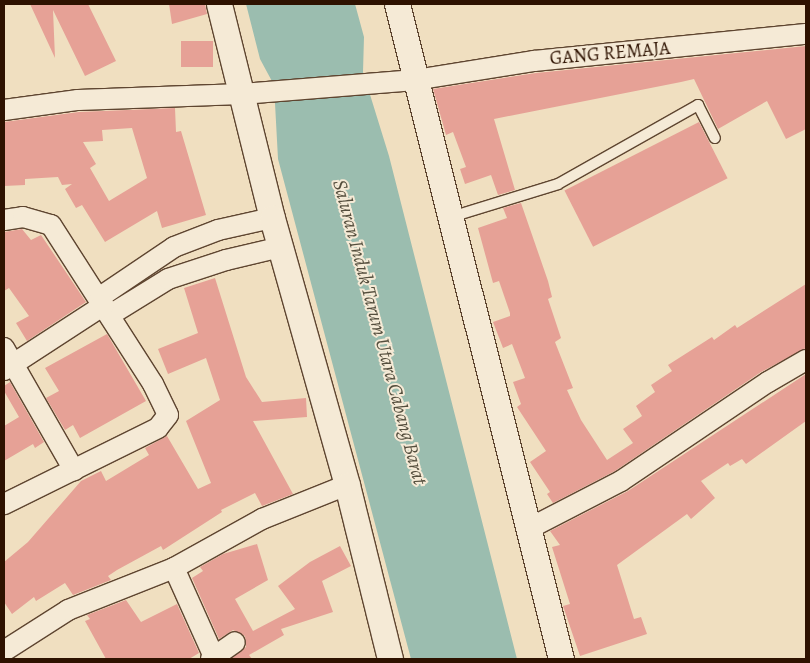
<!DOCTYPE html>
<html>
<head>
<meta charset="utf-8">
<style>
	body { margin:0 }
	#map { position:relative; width:810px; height:663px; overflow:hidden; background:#f0dfc0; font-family:Alegreya,serif }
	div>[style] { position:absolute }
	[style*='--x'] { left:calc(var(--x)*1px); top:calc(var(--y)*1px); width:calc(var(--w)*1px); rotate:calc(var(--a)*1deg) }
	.water>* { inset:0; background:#9bbdaf }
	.building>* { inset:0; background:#e6a196; transform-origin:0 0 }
	.roads { filter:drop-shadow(1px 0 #5e4530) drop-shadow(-1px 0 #5e4530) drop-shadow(0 1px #5e4530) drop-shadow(0 -1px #5e4530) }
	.service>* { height:10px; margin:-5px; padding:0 5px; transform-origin:5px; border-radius:5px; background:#f5ead6 }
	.minor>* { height:20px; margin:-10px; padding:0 10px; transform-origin:10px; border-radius:10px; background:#f5ead6 }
	.tertiary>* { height:25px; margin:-12.5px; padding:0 12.5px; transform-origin:12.5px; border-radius:12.5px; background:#f5ead6 }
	span { translate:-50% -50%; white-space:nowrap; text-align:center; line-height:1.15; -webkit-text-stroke:4px #f5ead6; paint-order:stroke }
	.street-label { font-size:19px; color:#2e1200 }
	.water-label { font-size:20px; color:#544e3d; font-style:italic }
	.frame { position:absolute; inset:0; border:5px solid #2e1200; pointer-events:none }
</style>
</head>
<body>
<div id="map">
	<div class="water">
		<div style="clip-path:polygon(246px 4px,355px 4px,364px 37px,363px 72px,389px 156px,517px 659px,411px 659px,278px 159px,274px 85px,260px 59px)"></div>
	</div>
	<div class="building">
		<div style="clip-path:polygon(30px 4px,88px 4px,116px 61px,85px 76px,53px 10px,55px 58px)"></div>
		<div style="clip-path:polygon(169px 4px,205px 4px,207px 14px,172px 24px)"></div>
		<div style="left:181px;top:41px;width:32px;height:26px"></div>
		<div style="clip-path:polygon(806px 46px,806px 129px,786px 139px,767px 101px,718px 129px,694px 79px,681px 82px,494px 119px,515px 190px,498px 195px,491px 175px,465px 184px,460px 169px,466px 167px,453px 132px,446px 135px,433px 89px,536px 73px)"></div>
		<div style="clip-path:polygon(evenodd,175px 108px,176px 132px,181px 131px,206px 215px,162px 228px,157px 211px,105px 242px,82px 205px,76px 208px,65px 189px,72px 184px,62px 185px,58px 177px,25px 179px,25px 185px,4px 186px,4px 122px,79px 112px,175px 108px,132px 128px,147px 178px,109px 201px,90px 168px,96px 164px,83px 142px,103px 141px,102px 130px,132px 128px)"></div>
		<div style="left:699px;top:122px;width:63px;height:151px;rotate:63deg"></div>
		<div style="clip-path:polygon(521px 203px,548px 281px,552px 297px,548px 299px,561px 338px,555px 342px,573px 388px,567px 390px,581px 420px,607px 460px,633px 443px,623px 429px,642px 416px,636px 406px,655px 392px,651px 385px,672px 371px,668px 365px,712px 337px,714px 340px,735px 325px,737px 328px,806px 284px,806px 348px,761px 372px,615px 471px,553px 503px,547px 494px,550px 492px,530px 462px,546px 451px,517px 407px,521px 404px,513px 382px,525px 378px,512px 344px,503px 348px,493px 322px,510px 316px,510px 313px,499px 281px,493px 283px,478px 228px,507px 218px,503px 208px)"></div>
		<div style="clip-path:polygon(22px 229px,31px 240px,41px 235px,86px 302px,27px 341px,16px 323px,29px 316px,9px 288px,4px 291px,4px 232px)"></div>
		<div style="clip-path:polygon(215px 278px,246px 377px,262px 402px,306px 398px,307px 417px,253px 421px,293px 494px,262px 506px,255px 493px,221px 510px,222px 512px,163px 550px,161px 546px,117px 570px,108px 576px,111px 580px,73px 595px,65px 583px,36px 601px,34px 597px,12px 614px,4px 602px,4px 562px,28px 542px,81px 481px,101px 471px,106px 481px,149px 455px,145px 448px,167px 436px,198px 489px,211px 483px,186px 421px,220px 400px,206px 358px,168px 374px,158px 349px,198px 333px,184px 288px)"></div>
		<div style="clip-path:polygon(107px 334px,146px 401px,80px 438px,73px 425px,65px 430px,46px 398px,59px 391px,45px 368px)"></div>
		<div style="clip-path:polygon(806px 374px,806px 421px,746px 464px,742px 459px,730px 466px,728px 463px,701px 481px,715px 498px,691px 519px,687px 514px,617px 565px,634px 619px,641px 617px,647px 634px,580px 656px,563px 606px,570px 604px,552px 547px,560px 545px,550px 531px,628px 491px)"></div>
		<div style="clip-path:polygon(10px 382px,44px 442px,35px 448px,33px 444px,4px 461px,4px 426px,19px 417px,4px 391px,4px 386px)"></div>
		<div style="clip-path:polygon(257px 544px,268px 580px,235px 599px,253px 631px,295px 609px,278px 586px,310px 562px,340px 546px,351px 566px,322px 581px,333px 612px,281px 629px,284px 635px,249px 655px,252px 659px,231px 659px,246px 647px,245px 636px,233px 630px,219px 639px,192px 578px,203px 571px,200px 567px,223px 554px)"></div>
		<div style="clip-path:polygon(126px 600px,141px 622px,177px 604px,199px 653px,189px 659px,106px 659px,85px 621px,90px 619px,87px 615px)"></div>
	</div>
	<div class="roads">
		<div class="service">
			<div style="--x:451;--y:217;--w:112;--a:-17.1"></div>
			<div style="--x:558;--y:184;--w:161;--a:-29.4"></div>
			<div style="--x:698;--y:105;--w:37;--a:63"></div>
		</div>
		<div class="minor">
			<div style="--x:4;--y:110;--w:75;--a:-7.7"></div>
			<div style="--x:78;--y:100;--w:164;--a:-2.1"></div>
			<div style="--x:242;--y:94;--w:174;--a:-4.6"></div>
			<div style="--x:415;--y:80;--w:121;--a:-9.1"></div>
			<div style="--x:534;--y:61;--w:273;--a:-5.7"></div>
			<div style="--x:4;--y:220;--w:19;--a:-9"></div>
			<div style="--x:23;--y:217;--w:29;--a:16"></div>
			<div style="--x:51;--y:225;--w:189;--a:57.3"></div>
			<div style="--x:153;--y:384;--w:34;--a:64"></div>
			<div style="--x:168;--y:415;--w:16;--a:128"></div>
			<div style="--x:158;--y:428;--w:172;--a:153.7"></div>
			<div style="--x:100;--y:297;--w:89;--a:-34"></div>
			<div style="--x:174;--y:247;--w:47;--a:-21.1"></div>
			<div style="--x:218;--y:230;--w:55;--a:-12.5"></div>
			<div style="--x:110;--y:315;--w:68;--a:-31.8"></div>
			<div style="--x:168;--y:279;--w:61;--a:-18.1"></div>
			<div style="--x:226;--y:260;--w:57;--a:-13.3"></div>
			<div style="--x:4;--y:348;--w:141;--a:60.2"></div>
			<div style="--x:4;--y:370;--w:119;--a:-33"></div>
			<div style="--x:530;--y:528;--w:102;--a:-27.3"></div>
			<div style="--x:621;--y:481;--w:177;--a:-34"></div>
			<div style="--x:768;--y:382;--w:44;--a:-30.1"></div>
			<div style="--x:174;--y:568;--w:98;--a:65.8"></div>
			<div style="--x:4;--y:651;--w:76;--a:-32.6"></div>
			<div style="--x:68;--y:610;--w:114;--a:-21.6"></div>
			<div style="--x:174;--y:568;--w:101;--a:-29.1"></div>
			<div style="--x:262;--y:519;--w:92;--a:-21.8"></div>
			<div style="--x:211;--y:659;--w:29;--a:-35"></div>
		</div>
		<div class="tertiary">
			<div style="--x:219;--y:4;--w:220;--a:76.1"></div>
			<div style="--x:272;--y:218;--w:277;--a:74.3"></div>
			<div style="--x:347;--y:485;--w:179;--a:76.1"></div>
			<div style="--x:397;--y:4;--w:675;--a:75.94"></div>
		</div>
	</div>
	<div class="street-label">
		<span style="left:610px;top:54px;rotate:-5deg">GANG REMAJA</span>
	</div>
	<div class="water-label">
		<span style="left:380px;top:332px;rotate:75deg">Saluran Induk Tarum Utara Cabang Barat</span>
	</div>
	<div class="frame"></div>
</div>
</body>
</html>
